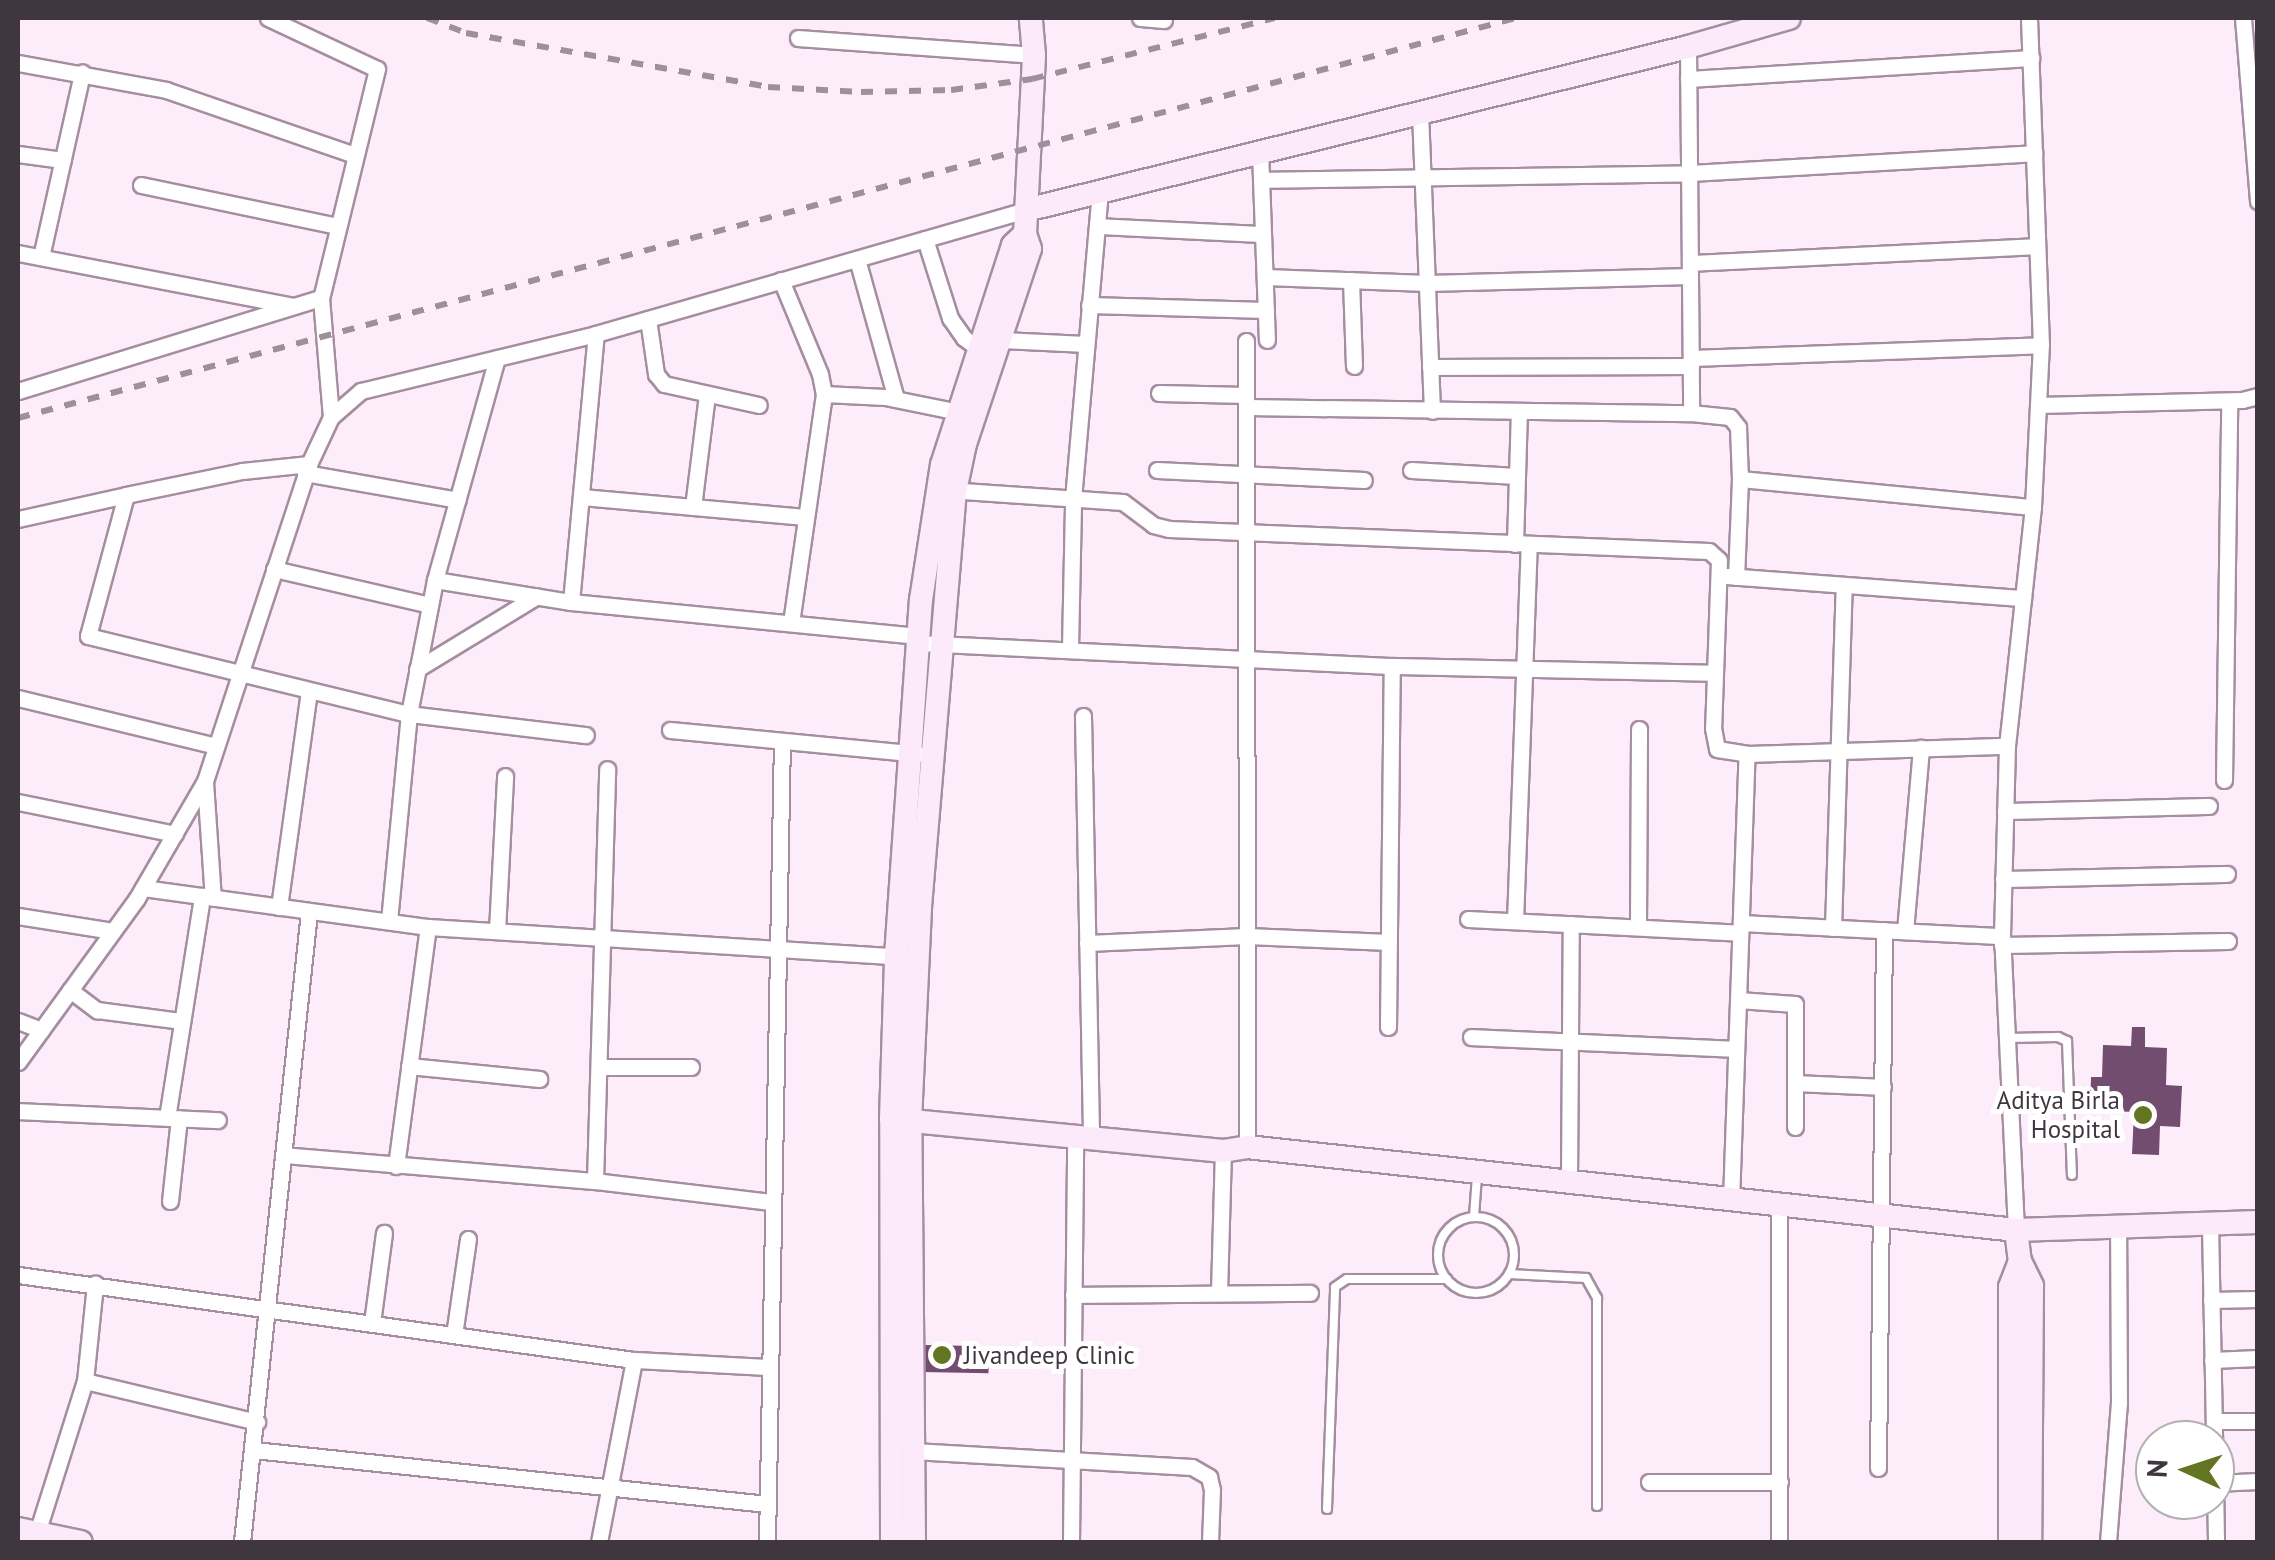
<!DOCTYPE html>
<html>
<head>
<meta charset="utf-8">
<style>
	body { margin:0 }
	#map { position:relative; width:2275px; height:1560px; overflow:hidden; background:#fdedfa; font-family:"PT Sans",sans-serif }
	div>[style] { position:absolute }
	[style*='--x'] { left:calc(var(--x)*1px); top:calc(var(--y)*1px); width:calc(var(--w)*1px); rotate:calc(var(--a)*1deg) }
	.building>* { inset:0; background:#734d6f; transform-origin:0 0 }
	.roads { filter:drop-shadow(2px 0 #a58da2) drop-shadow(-2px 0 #a58da2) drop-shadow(0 2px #a58da2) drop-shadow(0 -2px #a58da2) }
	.lane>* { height:8px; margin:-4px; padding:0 4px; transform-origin:4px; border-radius:4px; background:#fff }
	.lane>.ring { margin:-4px; padding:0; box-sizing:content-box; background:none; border:8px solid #fff; border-radius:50% }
	.street>* { height:15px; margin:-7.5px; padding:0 7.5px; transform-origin:7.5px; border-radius:7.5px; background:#fff }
	.secondary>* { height:22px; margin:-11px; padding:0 11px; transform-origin:11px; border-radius:11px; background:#fceafa }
	.rail>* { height:6px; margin-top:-3px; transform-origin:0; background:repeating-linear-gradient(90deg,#9d909b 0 12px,transparent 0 24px) }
	.dots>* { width:28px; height:28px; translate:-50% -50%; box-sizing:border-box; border:5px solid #fff; border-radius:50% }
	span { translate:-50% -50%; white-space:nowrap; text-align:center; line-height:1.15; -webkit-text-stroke:10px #fff; paint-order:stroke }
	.poi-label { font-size:25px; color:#40363f }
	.right { translate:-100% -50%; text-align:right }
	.left { translate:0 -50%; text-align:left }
	.frame { position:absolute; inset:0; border:20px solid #40363f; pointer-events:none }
	.north { position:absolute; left:2135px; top:1420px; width:100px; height:100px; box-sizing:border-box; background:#fff; border:2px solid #b3afb2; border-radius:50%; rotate:273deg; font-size:28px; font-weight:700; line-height:40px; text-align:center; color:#40363f }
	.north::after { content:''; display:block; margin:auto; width:35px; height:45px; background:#647522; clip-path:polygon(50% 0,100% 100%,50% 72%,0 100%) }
</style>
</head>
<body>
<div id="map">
	<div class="building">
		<div style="clip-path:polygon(2132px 1027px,2145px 1027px,2145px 1047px,2167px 1048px,2166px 1085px,2182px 1086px,2180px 1127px,2160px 1126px,2159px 1155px,2132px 1154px,2134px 1112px,2090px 1110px,2091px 1077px,2102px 1077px,2103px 1045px,2131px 1046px)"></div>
		<div style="left:923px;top:1345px;width:66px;height:27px;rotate:1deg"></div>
	</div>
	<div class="roads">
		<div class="lane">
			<div style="--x:2008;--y:1038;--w:50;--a:-1.1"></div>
			<div style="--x:2058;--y:1037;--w:10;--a:24"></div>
			<div style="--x:2067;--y:1041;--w:134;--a:87.9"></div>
			<div style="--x:1474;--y:1216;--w:40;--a:-85.7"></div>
			<div class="ring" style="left:1438px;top:1217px;width:68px;height:68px"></div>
			<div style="--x:1509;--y:1274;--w:77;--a:3"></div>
			<div style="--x:1586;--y:1278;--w:23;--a:61"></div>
			<div style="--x:1597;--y:1298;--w:208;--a:90"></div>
			<div style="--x:1327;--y:1509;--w:222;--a:-87.9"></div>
			<div style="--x:1335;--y:1287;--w:14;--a:-34"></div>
			<div style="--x:1347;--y:1279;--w:100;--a:0"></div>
		</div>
		<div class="street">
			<div style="--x:268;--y:18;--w:120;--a:25.1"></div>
			<div style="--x:377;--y:69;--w:236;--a:103.7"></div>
			<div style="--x:1140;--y:18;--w:24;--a:5"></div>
			<div style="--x:2243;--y:18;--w:184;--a:85.3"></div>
			<div style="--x:798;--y:38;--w:237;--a:4.1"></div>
			<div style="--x:1688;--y:47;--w:366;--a:89.5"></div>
			<div style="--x:18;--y:63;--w:150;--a:10.3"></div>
			<div style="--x:166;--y:90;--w:200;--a:19"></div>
			<div style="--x:1688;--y:79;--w:344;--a:-3.5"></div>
			<div style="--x:1420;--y:112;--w:299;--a:87.7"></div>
			<div style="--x:1260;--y:151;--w:189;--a:87.9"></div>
			<div style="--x:18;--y:154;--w:45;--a:7.6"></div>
			<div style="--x:1261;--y:180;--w:428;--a:-0.9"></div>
			<div style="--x:1689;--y:173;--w:346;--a:-3.3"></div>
			<div style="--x:141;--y:185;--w:200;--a:11.8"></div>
			<div style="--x:1097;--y:226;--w:166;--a:2.8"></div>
			<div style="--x:925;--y:239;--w:83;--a:72.4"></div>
			<div style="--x:950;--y:318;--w:24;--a:55"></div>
			<div style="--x:964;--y:338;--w:24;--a:36"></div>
			<div style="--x:18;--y:253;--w:280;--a:10.9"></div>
			<div style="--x:41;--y:257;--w:189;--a:-77.4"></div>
			<div style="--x:857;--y:259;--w:145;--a:74.4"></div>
			<div style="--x:1690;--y:263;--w:347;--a:-2.8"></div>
			<div style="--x:1265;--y:277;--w:162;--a:2.1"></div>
			<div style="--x:1427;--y:283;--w:263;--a:-1.5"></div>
			<div style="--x:781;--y:280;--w:102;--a:67.5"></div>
			<div style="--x:820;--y:374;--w:20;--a:79"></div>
			<div style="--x:824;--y:394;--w:230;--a:98.2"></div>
			<div style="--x:1351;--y:280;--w:86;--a:88"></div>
			<div style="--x:1089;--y:305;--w:177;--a:1.6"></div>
			<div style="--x:648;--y:319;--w:56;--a:81.7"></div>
			<div style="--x:656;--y:374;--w:13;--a:51"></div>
			<div style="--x:664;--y:384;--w:97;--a:12.5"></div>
			<div style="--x:1002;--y:340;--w:84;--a:2.7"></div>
			<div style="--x:1246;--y:341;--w:806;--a:89.93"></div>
			<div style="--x:1692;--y:358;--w:349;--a:-2.1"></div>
			<div style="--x:1430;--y:367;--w:261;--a:-0.2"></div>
			<div style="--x:18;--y:391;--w:317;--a:-17.1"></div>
			<div style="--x:321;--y:298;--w:119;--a:85.2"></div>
			<div style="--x:1159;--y:393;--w:87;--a:1.3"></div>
			<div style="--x:824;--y:394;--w:61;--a:2.8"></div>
			<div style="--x:885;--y:397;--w:76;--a:11.5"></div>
			<div style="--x:2038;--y:405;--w:204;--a:-1.4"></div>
			<div style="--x:2242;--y:400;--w:16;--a:-14"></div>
			<div style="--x:1246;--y:407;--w:445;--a:0.8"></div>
			<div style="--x:1691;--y:413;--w:39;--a:6"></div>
			<div style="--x:1730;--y:417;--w:13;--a:51"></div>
			<div style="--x:1738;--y:427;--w:52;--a:87.8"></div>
			<div style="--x:1740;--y:479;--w:98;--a:92.3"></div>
			<div style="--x:309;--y:464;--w:67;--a:174"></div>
			<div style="--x:242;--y:471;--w:118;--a:168.3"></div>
			<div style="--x:126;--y:495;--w:146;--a:105.1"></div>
			<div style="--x:88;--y:636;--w:330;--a:13.7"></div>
			<div style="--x:409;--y:714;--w:178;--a:6.8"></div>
			<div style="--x:1157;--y:470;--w:207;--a:2.8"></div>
			<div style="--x:1411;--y:470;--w:106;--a:3.2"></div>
			<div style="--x:305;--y:473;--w:155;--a:10"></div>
			<div style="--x:1740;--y:479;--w:294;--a:5.5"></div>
			<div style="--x:948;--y:490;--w:175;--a:3.9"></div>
			<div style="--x:1123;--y:502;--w:38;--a:37"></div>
			<div style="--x:1153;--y:525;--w:16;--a:14"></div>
			<div style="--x:1169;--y:529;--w:540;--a:2.33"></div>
			<div style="--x:1709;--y:551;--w:13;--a:42"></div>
			<div style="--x:1719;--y:560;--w:168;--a:92"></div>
			<div style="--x:1713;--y:728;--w:21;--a:79"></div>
			<div style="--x:1717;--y:749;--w:30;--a:9"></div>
			<div style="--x:1747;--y:754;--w:260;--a:-1.8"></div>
			<div style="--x:581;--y:497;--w:223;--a:5.1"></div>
			<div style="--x:693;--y:507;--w:113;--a:-82.9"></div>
			<div style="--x:18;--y:519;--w:111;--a:-12.5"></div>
			<div style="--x:1515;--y:544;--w:131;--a:-88.3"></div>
			<div style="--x:274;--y:569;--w:160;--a:13"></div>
			<div style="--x:1727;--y:576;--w:297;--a:4.3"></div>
			<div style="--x:435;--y:580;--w:138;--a:9.2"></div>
			<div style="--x:571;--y:602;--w:349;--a:5.6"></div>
			<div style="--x:571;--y:602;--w:269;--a:-84.7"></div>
			<div style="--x:918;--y:643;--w:475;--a:2.8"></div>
			<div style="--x:1392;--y:666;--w:322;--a:1.2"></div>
			<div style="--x:1070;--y:648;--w:149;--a:-88.8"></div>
			<div style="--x:1073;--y:499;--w:309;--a:-85"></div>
			<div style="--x:417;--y:669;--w:140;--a:-31.3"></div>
			<div style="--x:18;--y:698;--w:204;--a:13.6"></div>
			<div style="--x:1083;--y:716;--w:422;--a:88.9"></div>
			<div style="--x:670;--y:730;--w:249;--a:5.5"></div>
			<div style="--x:2224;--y:780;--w:379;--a:-89.2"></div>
			<div style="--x:205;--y:782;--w:116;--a:86.1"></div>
			<div style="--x:18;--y:802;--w:160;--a:11.5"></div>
			<div style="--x:2005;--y:811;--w:204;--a:-1.4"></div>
			<div style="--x:2003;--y:879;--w:224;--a:-1.3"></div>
			<div style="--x:143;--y:888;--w:288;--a:7.8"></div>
			<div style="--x:428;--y:927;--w:479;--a:3.6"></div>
			<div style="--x:279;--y:907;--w:217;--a:-82.1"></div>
			<div style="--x:18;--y:916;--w:96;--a:9"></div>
			<div style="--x:1468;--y:919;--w:272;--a:2.9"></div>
			<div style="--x:389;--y:921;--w:208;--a:-84.5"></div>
			<div style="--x:409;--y:714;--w:136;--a:-79"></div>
			<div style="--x:435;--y:580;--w:230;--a:-74.4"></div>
			<div style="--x:1515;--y:921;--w:376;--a:-87.9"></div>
			<div style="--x:1741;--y:923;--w:261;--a:2.9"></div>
			<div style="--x:1638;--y:926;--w:197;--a:-89.7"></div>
			<div style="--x:1833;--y:928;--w:342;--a:-88.2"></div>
			<div style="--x:497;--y:931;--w:155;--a:-87"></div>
			<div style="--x:1905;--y:931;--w:184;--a:-85"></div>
			<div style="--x:1087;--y:943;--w:160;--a:-2.5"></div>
			<div style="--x:1247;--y:936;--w:142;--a:2.4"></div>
			<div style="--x:2002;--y:945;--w:226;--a:-1"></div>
			<div style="--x:70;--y:990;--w:34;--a:37"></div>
			<div style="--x:97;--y:1010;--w:86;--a:7.4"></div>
			<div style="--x:1738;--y:1000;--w:57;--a:4"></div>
			<div style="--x:1795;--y:1004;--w:123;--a:90"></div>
			<div style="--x:18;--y:1021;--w:25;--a:21"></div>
			<div style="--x:1388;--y:1027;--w:361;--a:-89.4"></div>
			<div style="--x:1471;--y:1037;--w:265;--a:2.6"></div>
			<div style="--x:18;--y:1062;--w:203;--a:-54"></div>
			<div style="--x:137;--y:898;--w:135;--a:-59.8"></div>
			<div style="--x:205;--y:781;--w:334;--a:-71.8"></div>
			<div style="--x:309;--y:464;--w:52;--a:-64.9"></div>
			<div style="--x:331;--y:417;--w:40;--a:-41"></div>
			<div style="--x:361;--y:391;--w:242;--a:-13.6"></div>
			<div style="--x:596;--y:334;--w:448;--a:-16.1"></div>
			<div style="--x:409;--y:1066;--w:131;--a:5.7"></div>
			<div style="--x:599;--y:1067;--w:92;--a:0"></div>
			<div style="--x:1796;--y:1083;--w:87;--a:2.6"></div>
			<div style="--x:18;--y:1111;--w:200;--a:2.6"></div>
			<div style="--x:167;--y:1118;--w:225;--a:-81"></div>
			<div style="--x:283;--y:1155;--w:313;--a:4.8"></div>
			<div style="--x:595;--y:1181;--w:178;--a:6.8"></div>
			<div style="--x:396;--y:1166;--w:241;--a:-82.4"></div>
			<div style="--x:1569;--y:1180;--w:256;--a:-89.6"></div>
			<div style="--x:595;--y:1181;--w:412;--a:-88.3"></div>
			<div style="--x:170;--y:1201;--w:83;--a:-83.8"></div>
			<div style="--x:1731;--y:1201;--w:447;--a:-88"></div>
			<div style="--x:1779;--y:1207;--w:335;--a:90"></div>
			<div style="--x:2210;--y:1223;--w:217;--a:88.9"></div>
			<div style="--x:2016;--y:1230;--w:294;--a:-92.7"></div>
			<div style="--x:2002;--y:936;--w:190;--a:-88.5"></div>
			<div style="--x:2007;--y:746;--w:240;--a:-83.8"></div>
			<div style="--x:2033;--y:507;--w:162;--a:-87.2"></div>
			<div style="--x:2041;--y:345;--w:327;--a:-92.1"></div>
			<div style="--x:18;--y:1275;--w:622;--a:7.86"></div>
			<div style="--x:634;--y:1360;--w:135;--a:3"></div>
			<div style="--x:1219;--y:1293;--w:142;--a:-88.4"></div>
			<div style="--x:1073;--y:1295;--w:237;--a:-0.5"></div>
			<div style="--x:2211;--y:1300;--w:47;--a:-1.2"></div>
			<div style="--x:372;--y:1323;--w:91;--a:-82.4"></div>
			<div style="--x:454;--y:1335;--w:97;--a:-81.7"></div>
			<div style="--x:2212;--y:1360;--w:46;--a:-2.5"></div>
			<div style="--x:85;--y:1381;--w:177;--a:13.4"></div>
			<div style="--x:2214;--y:1421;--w:44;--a:0"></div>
			<div style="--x:254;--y:1450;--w:516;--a:6.01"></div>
			<div style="--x:913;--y:1451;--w:279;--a:3.3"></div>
			<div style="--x:1192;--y:1467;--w:20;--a:30"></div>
			<div style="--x:1209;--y:1477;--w:13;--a:77"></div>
			<div style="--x:1212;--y:1490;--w:52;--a:92.2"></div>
			<div style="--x:1878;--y:1468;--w:538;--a:-89.36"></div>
			<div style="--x:1649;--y:1482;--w:131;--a:0"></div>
			<div style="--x:2215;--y:1483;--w:59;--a:89"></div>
			<div style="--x:2215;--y:1483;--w:43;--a:-2.7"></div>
			<div style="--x:37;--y:1533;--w:159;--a:-72.5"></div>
			<div style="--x:85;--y:1381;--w:98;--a:-84.1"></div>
			<div style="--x:242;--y:1542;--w:634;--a:-83.93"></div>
			<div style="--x:599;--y:1542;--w:185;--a:-79.1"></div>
			<div style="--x:767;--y:1542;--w:801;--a:-88.93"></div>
			<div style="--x:1071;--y:1542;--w:405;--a:-89.4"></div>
			<div style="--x:2108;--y:1542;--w:139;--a:-85.5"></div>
			<div style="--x:2119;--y:1403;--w:176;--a:-90.3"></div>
		</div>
		<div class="secondary">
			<div style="--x:1026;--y:210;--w:682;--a:-13.83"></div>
			<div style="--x:1688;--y:47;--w:105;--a:-16"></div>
			<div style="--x:891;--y:1119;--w:334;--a:5.5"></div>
			<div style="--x:1223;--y:1151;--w:24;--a:-9"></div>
			<div style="--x:1247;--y:1147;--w:773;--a:6.16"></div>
			<div style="--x:2016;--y:1230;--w:242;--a:-1.9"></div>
			<div style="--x:2016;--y:1230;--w:31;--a:83"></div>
			<div style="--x:2020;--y:1261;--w:28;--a:64"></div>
			<div style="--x:2032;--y:1286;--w:256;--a:90.4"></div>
			<div style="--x:18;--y:1529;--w:64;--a:11.7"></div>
			<div style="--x:892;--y:1542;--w:423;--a:-90.1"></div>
			<div style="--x:891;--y:1119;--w:163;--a:-88.2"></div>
			<div style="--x:896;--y:956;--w:357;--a:-86"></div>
			<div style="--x:921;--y:600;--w:137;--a:-81.2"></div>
			<div style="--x:942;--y:465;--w:231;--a:-72.1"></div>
			<div style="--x:1013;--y:245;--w:16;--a:-43"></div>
			<div style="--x:914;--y:1542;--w:421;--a:-90.5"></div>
			<div style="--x:910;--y:1121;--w:214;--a:-87.3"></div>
			<div style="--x:920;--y:907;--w:417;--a:-85.2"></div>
			<div style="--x:955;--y:491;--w:48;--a:-78"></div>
			<div style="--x:965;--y:444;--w:206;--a:-71.6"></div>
			<div style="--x:1030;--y:249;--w:16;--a:-108"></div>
			<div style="--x:1025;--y:234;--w:179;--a:-87.1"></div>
			<div style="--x:1034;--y:55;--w:37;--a:-95"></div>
			<div style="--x:2010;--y:1542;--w:255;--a:-90"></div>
			<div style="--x:2010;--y:1287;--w:28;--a:-69"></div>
		</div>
	</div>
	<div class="rail">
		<div style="--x:427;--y:18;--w:42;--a:21"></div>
		<div style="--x:466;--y:33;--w:307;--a:10.1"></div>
		<div style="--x:768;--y:87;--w:93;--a:3.1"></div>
		<div style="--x:861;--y:92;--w:90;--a:-1.3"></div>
		<div style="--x:951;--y:90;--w:82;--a:-7.7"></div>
		<div style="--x:1032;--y:79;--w:250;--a:-14.1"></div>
		<div style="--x:18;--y:418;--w:1550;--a:-14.95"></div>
	</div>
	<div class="dots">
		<div style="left:2143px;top:1115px;background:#647522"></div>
		<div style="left:942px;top:1355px;background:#647522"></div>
	</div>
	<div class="poi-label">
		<span class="right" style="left:2120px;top:1115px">Aditya Birla<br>Hospital</span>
		<span class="left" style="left:964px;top:1355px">Jivandeep Clinic</span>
	</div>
	<div class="frame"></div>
	<div class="north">N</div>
</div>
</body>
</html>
